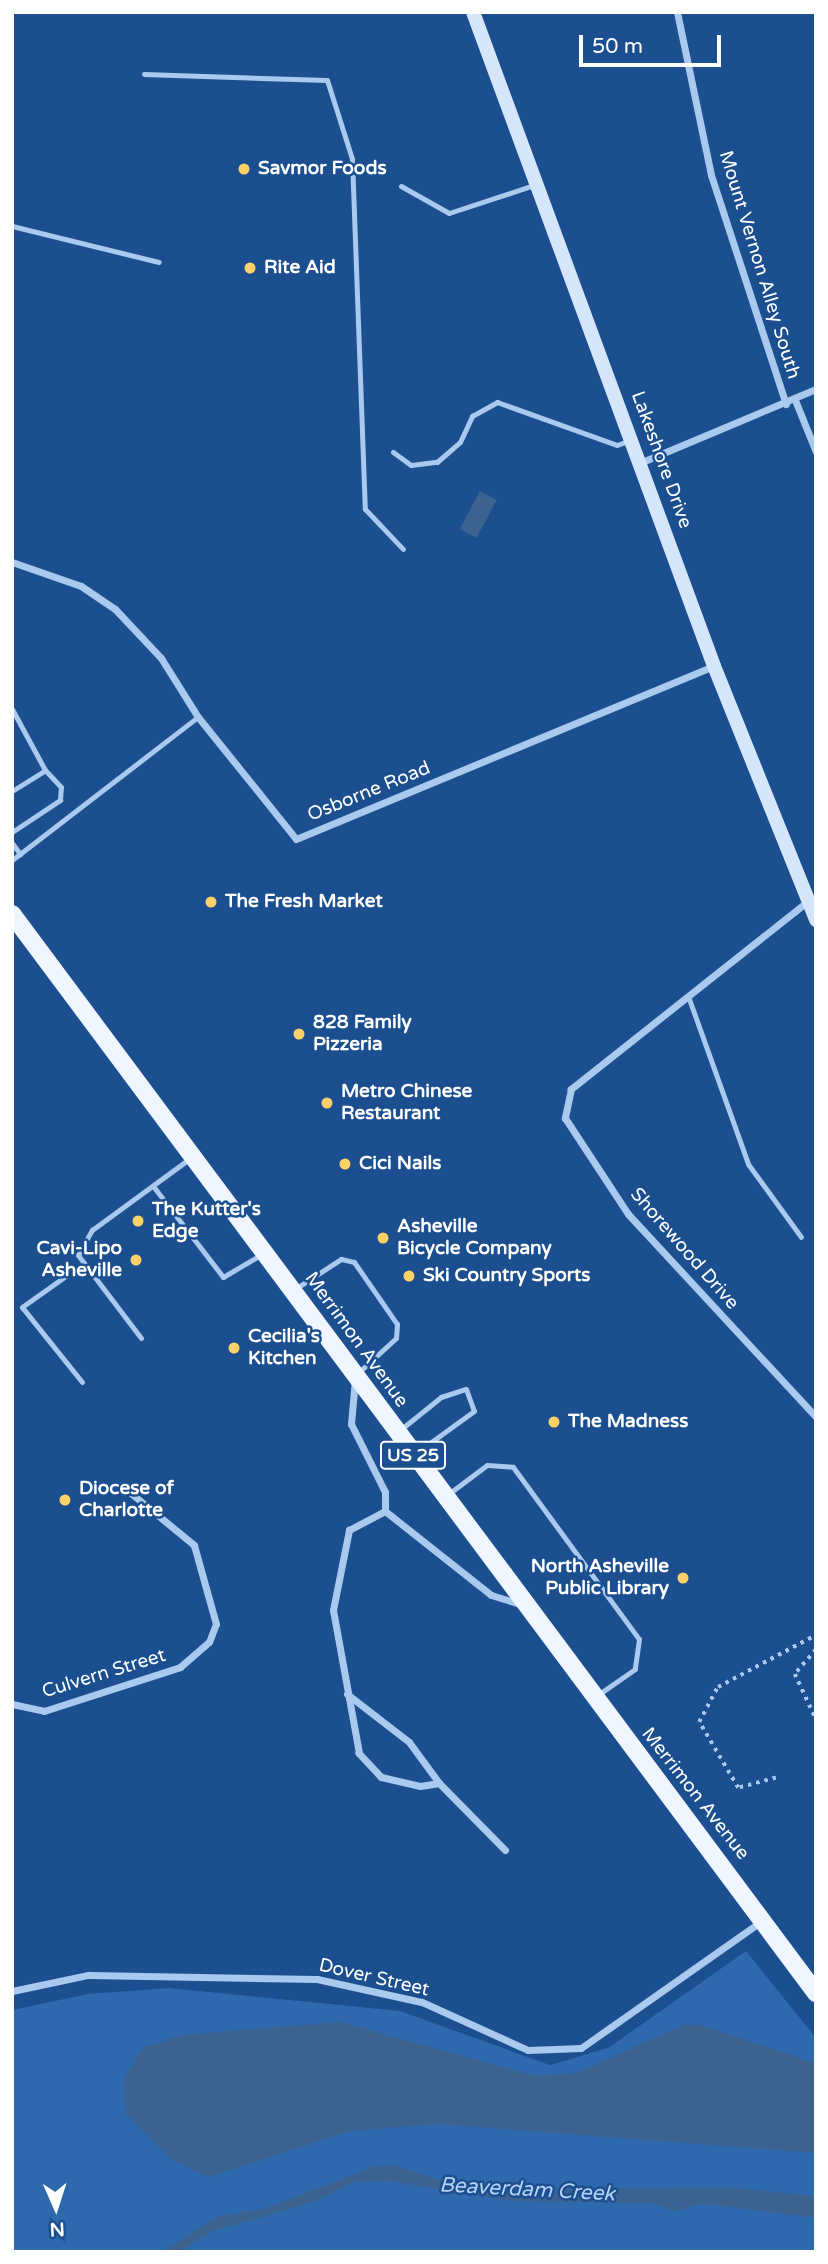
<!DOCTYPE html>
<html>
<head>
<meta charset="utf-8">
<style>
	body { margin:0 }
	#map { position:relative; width:828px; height:2264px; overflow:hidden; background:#1b4f8f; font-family:"Varela Round",sans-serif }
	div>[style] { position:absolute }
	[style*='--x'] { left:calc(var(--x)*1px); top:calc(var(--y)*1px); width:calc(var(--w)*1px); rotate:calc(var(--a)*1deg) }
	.green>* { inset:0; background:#2e69ad }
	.water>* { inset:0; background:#3c6290; transform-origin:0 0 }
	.stream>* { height:5px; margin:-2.5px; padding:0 2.5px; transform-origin:2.5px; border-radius:2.5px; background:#3c6290 }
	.path>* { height:3.5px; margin-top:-1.75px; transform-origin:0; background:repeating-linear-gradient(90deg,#a9c9ee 0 3.5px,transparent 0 8.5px) }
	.lane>* { height:5px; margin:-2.5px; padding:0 2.5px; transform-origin:2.5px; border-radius:2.5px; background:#a9c9ee }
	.street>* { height:7px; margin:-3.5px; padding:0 3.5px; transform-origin:3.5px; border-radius:3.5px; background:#a9c9ee }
	.secondary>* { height:14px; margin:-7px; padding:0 7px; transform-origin:7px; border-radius:7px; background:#d6e6fa }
	.primary>* { height:18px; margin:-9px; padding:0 9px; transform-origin:9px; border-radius:9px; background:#f0f6ff }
	.dots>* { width:19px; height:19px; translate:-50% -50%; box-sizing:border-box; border:4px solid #1b4f8f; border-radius:50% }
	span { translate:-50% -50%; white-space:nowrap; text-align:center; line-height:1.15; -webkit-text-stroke:5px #1b4f8f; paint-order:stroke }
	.shield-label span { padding:2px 5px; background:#1b4f8f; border:2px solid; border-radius:5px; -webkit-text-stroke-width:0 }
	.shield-label { font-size:18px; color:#fff; font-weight:700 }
	.poi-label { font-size:19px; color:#fff; font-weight:700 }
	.left { translate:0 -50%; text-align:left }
	.right { translate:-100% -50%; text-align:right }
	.street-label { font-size:19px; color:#fff }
	.water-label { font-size:21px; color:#b5d3f5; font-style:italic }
	.frame { position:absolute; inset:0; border:14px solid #fff; pointer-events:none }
	.north { position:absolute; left:21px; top:2173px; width:70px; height:70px; -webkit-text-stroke:5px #1b4f8f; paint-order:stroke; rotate:177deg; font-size:19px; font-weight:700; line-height:28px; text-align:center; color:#fff }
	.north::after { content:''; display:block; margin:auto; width:24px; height:32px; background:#fff; clip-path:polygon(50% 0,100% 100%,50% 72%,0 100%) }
	.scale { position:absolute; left:579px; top:35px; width:142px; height:32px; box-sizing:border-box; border:4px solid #fff; border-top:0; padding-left:9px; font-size:21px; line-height:24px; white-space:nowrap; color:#fff; -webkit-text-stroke:5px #1b4f8f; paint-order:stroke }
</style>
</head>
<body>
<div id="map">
	<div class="green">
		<div style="clip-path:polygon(746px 1951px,816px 2038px,816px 2252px,12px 2252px,12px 2010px,88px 1994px,169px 1988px,400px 2011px,550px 2065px,608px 2048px)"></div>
	</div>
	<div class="water">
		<div style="left:480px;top:491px;width:19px;height:43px;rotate:28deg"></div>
		<div style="clip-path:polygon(340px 2022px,535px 2076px,577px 2073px,686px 2024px,703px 2026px,815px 2063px,816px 2153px,438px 2124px,349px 2131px,209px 2177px,173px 2160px,126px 2114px,123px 2080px,143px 2048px,182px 2035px)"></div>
		<div style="clip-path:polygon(394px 2165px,439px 2180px,548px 2189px,735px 2188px,816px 2196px,816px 2218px,708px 2204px,512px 2201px,390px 2181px,354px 2182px,317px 2201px,213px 2231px,178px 2252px,162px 2252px,217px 2217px,264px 2209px,373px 2167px)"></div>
	</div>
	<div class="stream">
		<div style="--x:656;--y:2201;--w:19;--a:21"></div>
		<div style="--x:674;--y:2208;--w:20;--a:-15"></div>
	</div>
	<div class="path">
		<div style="--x:816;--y:1650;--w:32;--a:131"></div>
		<div style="--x:795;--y:1674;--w:50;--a:65"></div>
		<div style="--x:776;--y:1778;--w:39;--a:165"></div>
		<div style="--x:738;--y:1788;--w:77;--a:-120.6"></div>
		<div style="--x:699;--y:1722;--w:40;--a:-62"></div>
		<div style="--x:718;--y:1687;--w:111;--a:-28"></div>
	</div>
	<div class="lane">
		<div style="--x:144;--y:74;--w:183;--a:1.9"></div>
		<div style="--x:327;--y:80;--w:83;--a:72.4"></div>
		<div style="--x:352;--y:159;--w:350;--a:87.9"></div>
		<div style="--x:365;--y:509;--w:55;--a:46.5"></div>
		<div style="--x:401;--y:186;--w:55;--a:29.4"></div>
		<div style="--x:449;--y:213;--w:89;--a:-18.2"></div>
		<div style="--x:12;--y:226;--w:151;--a:13.8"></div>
		<div style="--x:393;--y:452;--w:22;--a:36"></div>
		<div style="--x:411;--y:465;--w:26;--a:-7"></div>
		<div style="--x:437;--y:462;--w:30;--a:-41"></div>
		<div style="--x:460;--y:442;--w:29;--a:-65"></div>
		<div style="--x:472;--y:416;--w:29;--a:-29"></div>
		<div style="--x:497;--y:402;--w:127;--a:19.7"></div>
		<div style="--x:617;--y:445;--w:15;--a:-20"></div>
		<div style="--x:12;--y:709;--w:69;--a:61.6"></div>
		<div style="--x:12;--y:791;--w:39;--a:-32"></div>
		<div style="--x:12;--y:832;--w:58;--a:-33.7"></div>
		<div style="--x:60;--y:800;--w:13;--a:-86"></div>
		<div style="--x:61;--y:787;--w:23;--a:-133"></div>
		<div style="--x:12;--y:843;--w:14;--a:54"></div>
		<div style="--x:12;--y:860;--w:235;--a:-37.6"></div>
		<div style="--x:688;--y:996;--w:178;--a:70.3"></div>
		<div style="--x:748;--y:1164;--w:90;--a:54"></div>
		<div style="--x:153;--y:1186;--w:115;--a:52.4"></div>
		<div style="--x:223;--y:1277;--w:45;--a:-30.5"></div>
		<div style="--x:295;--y:1289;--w:55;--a:-33.1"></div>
		<div style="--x:341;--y:1259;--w:13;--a:13"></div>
		<div style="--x:354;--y:1262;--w:75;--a:55.3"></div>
		<div style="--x:397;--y:1324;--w:14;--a:94"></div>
		<div style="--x:396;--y:1338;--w:52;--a:137.4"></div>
		<div style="--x:141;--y:1338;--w:104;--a:-127.2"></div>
		<div style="--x:78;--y:1255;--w:29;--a:-61"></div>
		<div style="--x:92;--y:1230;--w:120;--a:-36.2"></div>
		<div style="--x:82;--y:1382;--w:96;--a:-128.7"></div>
		<div style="--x:22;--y:1307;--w:76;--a:-35.4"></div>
		<div style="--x:400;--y:1430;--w:53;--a:-38.8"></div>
		<div style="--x:441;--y:1397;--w:26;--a:-18"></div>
		<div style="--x:466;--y:1389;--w:23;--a:70"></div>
		<div style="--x:474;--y:1411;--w:72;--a:144.1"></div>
		<div style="--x:447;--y:1495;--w:50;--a:-36.9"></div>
		<div style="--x:487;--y:1465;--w:26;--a:4"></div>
		<div style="--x:513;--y:1467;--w:213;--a:53.8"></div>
		<div style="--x:639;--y:1639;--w:30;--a:98"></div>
		<div style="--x:635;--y:1669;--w:44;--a:145.2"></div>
	</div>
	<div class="street">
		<div style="--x:677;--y:12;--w:167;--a:78.2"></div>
		<div style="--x:711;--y:175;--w:241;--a:71.9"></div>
		<div style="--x:795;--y:400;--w:56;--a:68"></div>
		<div style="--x:642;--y:462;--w:189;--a:-22.8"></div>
		<div style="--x:12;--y:562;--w:73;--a:19.2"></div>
		<div style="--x:81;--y:586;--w:41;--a:34.1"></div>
		<div style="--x:115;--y:609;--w:67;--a:46.8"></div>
		<div style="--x:161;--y:658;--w:70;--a:57.9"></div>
		<div style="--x:198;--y:717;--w:156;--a:51.2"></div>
		<div style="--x:296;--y:839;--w:452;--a:-22.5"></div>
		<div style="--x:808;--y:901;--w:303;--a:141.6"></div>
		<div style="--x:571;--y:1089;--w:30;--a:102"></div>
		<div style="--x:565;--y:1118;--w:115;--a:56.7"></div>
		<div style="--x:628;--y:1214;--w:277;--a:47.2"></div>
		<div style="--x:355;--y:1379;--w:45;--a:95.1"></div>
		<div style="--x:351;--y:1424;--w:76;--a:63.4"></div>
		<div style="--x:385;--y:1492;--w:19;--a:90"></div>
		<div style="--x:347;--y:1694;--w:78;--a:37.7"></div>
		<div style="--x:409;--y:1742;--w:51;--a:53.8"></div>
		<div style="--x:12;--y:1704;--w:33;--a:12"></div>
		<div style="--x:44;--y:1711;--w:143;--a:-17.9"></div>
		<div style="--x:180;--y:1667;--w:38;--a:-41"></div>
		<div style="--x:209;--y:1642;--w:19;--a:-69"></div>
		<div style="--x:216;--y:1624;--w:82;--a:-105.6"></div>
		<div style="--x:194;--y:1545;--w:94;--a:-140.6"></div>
		<div style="--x:505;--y:1850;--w:94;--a:-134.6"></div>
		<div style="--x:439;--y:1783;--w:19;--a:171"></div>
		<div style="--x:420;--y:1786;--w:40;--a:-167"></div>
		<div style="--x:381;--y:1777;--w:33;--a:-133"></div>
		<div style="--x:359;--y:1753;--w:145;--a:-100.3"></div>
		<div style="--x:333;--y:1610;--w:82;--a:-78.7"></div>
		<div style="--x:349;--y:1530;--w:41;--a:-27.8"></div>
		<div style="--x:385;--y:1511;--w:135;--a:38.4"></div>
		<div style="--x:491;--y:1595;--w:31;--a:17"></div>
		<div style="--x:12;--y:1991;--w:78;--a:-11.9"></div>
		<div style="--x:88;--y:1975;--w:229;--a:1"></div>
		<div style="--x:317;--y:1979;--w:107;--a:12.4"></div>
		<div style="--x:422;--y:2002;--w:116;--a:24.4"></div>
		<div style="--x:528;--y:2050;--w:53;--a:-2.2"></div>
		<div style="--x:581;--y:2048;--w:221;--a:-35.1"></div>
	</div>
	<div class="secondary">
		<div style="--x:473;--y:12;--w:697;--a:69.77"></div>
		<div style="--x:714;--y:666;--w:274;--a:68.1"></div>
	</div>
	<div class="primary">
		<div style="--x:12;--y:914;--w:1346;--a:53.31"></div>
	</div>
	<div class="dots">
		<div style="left:244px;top:169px;background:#ffd166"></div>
		<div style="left:250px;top:268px;background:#ffd166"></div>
		<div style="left:211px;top:902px;background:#ffd166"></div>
		<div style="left:299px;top:1034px;background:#ffd166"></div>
		<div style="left:327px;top:1103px;background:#ffd166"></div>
		<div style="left:345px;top:1164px;background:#ffd166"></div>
		<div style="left:138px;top:1221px;background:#ffd166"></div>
		<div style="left:383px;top:1238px;background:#ffd166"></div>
		<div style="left:136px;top:1260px;background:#ffd166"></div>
		<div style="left:409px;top:1276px;background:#ffd166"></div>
		<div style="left:234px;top:1348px;background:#ffd166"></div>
		<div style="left:554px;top:1422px;background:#ffd166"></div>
		<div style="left:65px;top:1500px;background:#ffd166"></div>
		<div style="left:683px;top:1578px;background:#ffd166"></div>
	</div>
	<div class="shield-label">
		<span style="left:413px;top:1455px">US 25</span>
	</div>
	<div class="poi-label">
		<span class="left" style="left:258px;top:169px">Savmor Foods</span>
		<span class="left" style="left:264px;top:268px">Rite Aid</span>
		<span class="left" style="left:225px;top:902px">The Fresh Market</span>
		<span class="left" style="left:313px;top:1034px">828 Family<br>Pizzeria</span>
		<span class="left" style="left:341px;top:1103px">Metro Chinese<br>Restaurant</span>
		<span class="left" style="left:359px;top:1164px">Cici Nails</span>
		<span class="left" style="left:152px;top:1221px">The Kutter's<br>Edge</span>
		<span class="left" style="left:397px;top:1238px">Asheville<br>Bicycle Company</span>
		<span class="right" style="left:122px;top:1260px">Cavi-Lipo<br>Asheville</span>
		<span class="left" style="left:423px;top:1276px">Ski Country Sports</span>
		<span class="left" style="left:248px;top:1348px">Cecilia's<br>Kitchen</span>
		<span class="left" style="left:568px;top:1422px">The Madness</span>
		<span class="left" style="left:79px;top:1500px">Diocese of<br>Charlotte</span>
		<span class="right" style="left:669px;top:1578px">North Asheville<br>Public Library</span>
	</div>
	<div class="street-label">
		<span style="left:759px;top:265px;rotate:73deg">Mount Vernon Alley South</span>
		<span style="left:661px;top:460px;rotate:70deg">Lakeshore Drive</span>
		<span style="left:369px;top:792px;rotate:-22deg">Osborne Road</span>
		<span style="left:684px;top:1249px;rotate:49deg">Shorewood Drive</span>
		<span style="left:356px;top:1340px;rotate:54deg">Merrimon Avenue</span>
		<span style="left:104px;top:1674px;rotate:-17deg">Culvern Street</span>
		<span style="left:695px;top:1794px;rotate:52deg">Merrimon Avenue</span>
		<span style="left:374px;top:1978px;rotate:13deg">Dover Street</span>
	</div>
	<div class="water-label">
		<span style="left:527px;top:2190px;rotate:3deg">Beaverdam Creek</span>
	</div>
	<div class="frame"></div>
	<div class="north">N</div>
	<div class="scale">50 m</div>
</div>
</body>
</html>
